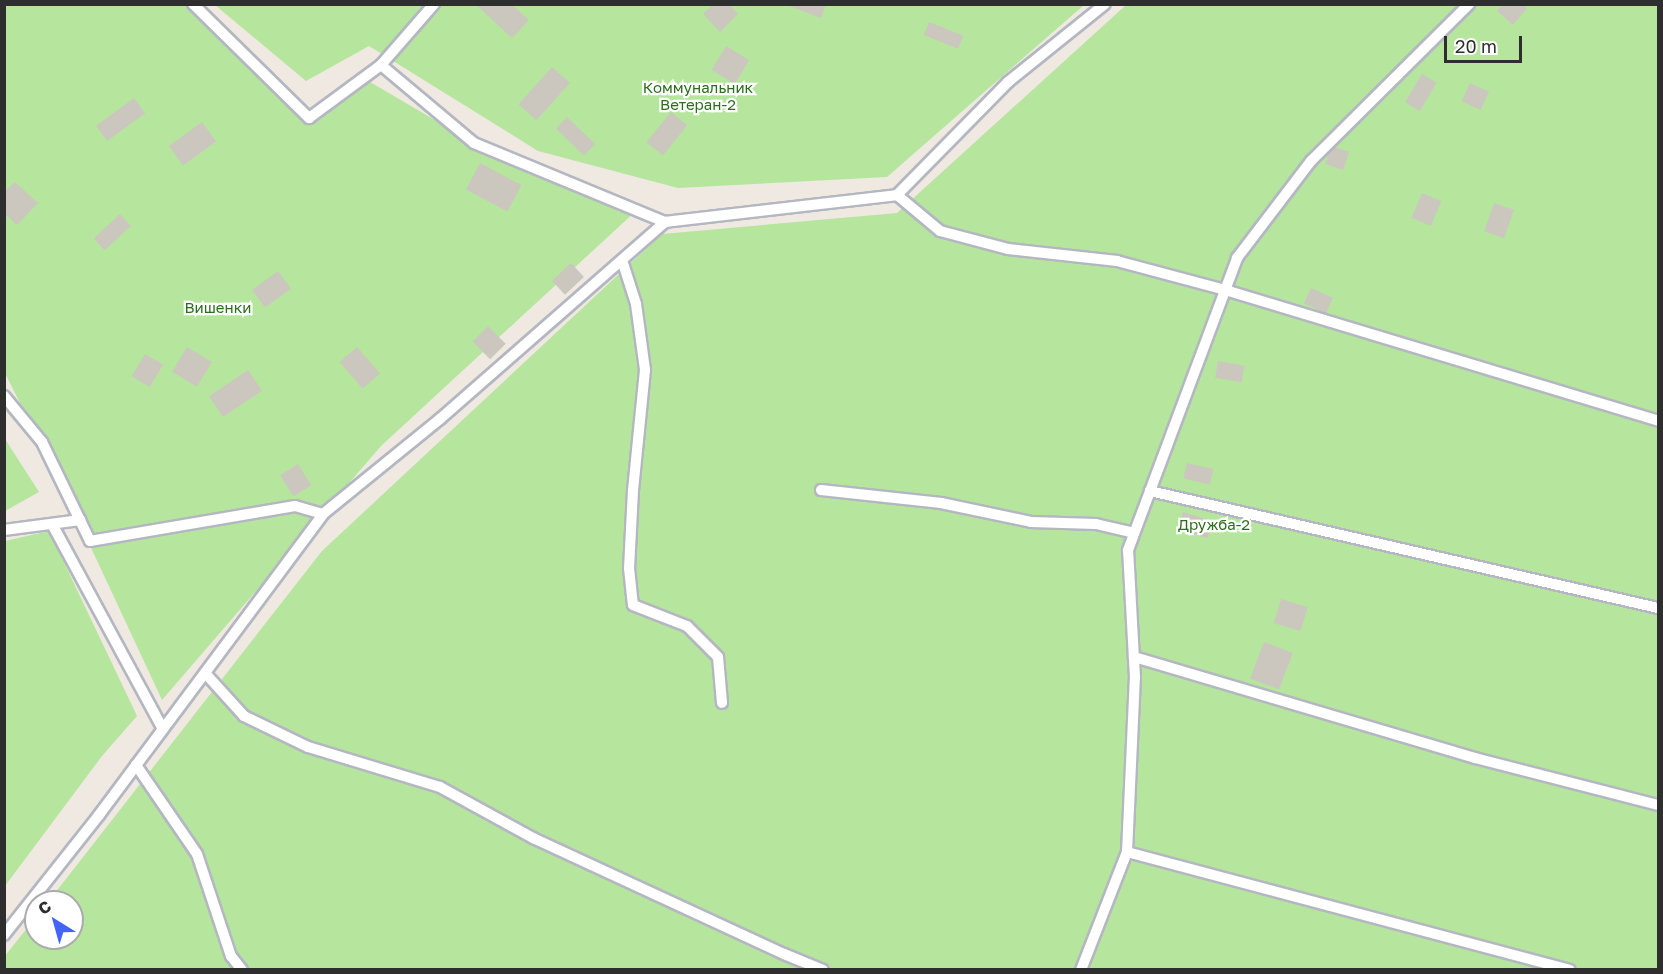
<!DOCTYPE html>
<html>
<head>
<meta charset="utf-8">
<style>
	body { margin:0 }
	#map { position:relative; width:1663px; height:974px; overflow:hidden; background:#efe9e1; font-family:"Golos Text",sans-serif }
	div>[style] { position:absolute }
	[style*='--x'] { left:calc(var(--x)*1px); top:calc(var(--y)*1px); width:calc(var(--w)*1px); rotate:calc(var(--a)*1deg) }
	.green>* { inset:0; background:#b6e59e }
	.building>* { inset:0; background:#cbc7bf; transform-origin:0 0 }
	.roads { filter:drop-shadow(2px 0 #b4b7c1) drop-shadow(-2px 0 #b4b7c1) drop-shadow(0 2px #b4b7c1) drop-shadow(0 -2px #b4b7c1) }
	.service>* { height:10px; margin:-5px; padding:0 5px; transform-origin:5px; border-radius:5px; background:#fff }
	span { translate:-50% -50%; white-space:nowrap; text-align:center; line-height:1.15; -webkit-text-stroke:4.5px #fff; paint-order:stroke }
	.park-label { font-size:15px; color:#2c6e1b }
	.frame { position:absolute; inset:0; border:6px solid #2e2e2e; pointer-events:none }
	.north { position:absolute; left:24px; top:890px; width:60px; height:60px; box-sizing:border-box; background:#fff; border:2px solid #ababab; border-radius:50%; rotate:323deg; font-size:16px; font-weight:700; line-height:24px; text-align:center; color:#2e2e2e }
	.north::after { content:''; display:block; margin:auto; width:21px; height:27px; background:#4264fb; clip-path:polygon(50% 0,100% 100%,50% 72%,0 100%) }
	.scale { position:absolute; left:1444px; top:36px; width:78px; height:27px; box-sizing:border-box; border:3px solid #2e2e2e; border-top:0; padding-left:8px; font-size:18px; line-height:21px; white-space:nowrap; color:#2e2e2e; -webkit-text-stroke:4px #fff; paint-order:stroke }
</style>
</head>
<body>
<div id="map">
	<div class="green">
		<div style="clip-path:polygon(5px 5px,186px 5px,304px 113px,365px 79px,479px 146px,637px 210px,381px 446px,162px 700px,79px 522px,5px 373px)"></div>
		<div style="clip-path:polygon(215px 5px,1084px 5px,887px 177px,678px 188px,538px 151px,369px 46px,306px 81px)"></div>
		<div style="clip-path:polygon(1126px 5px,1658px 5px,1658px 969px,5px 970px,4px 957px,36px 917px,36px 938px,72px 938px,72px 902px,48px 902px,322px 551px,662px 234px,897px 213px)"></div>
		<div style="clip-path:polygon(5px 439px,39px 492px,5px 511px,4px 511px)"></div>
		<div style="clip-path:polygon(49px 531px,137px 716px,102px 756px,5px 886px,5px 541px)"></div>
	</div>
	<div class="building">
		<div style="clip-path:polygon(475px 4px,511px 4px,529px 20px,512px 38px)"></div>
		<div style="clip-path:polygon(713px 4px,729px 4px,738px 14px,720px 32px,703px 14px)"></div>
		<div style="clip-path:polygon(784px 4px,826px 4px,821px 18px)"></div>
		<div style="clip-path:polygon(1502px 4px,1522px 4px,1527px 8px,1513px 25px,1497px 11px)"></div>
		<div style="left:929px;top:22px;width:37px;height:14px;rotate:22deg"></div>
		<div style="left:726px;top:46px;width:27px;height:28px;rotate:31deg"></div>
		<div style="left:552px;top:67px;width:24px;height:50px;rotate:42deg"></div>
		<div style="left:1422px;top:74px;width:17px;height:33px;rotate:31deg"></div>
		<div style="left:1470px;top:83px;width:21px;height:20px;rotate:25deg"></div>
		<div style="left:134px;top:98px;width:19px;height:47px;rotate:54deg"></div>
		<div style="left:671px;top:112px;width:21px;height:39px;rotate:39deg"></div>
		<div style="left:567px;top:117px;width:39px;height:16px;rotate:44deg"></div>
		<div style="left:202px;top:122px;width:24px;height:41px;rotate:54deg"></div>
		<div style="left:1331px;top:146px;width:19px;height:19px;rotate:18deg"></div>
		<div style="left:480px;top:163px;width:47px;height:30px;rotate:28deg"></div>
		<div style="clip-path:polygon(15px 182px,38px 203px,17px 225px,4px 213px,4px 192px)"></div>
		<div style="left:1422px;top:193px;width:21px;height:27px;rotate:23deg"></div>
		<div style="left:1494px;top:203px;width:21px;height:30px;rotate:19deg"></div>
		<div style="left:120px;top:214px;width:16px;height:36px;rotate:47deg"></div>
		<div style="left:571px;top:263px;width:19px;height:26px;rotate:47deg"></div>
		<div style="left:278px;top:271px;width:22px;height:32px;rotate:54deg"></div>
		<div style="left:1311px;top:288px;width:24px;height:17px;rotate:24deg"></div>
		<div style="left:488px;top:326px;width:25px;height:22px;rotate:45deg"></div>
		<div style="left:187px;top:347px;width:29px;height:29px;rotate:31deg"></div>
		<div style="left:357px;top:347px;width:35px;height:23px;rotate:49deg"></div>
		<div style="left:145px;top:354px;width:21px;height:26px;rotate:31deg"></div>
		<div style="left:1218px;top:361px;width:27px;height:17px;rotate:10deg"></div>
		<div style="left:248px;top:370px;width:25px;height:47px;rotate:56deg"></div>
		<div style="left:1187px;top:463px;width:27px;height:16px;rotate:13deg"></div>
		<div style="left:298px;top:464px;width:25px;height:21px;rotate:58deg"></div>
		<div style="left:1183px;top:512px;width:31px;height:18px;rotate:17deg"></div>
		<div style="left:1281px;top:599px;width:28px;height:25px;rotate:17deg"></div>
		<div style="left:1264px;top:642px;width:31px;height:39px;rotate:21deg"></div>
	</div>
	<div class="roads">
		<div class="service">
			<div style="--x:193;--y:4;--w:163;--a:44.5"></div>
			<div style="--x:309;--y:118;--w:89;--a:-36.4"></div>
			<div style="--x:381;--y:65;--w:121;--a:40"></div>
			<div style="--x:474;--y:143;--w:207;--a:22.5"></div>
			<div style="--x:381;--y:65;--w:81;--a:-49"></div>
			<div style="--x:897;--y:195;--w:56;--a:39.9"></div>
			<div style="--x:940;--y:231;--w:70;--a:14.8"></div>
			<div style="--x:1008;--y:249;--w:110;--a:6.3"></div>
			<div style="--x:1117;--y:261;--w:112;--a:15"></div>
			<div style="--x:1225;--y:290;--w:452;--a:16.8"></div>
			<div style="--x:622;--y:260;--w:46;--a:72.3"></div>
			<div style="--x:636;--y:304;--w:67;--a:82.2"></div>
			<div style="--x:645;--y:370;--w:121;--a:95.7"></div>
			<div style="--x:633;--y:490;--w:78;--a:92.9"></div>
			<div style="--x:629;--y:568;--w:37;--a:84"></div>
			<div style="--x:633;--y:605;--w:58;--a:21.3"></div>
			<div style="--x:687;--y:626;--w:44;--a:45"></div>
			<div style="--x:718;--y:657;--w:46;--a:85"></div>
			<div style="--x:4;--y:396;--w:60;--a:50.4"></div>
			<div style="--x:42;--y:442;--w:110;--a:64.1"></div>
			<div style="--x:90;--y:541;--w:208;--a:-9.7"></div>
			<div style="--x:295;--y:506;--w:29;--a:16"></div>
			<div style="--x:323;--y:514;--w:151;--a:-39.1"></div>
			<div style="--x:440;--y:419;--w:299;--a:-41.2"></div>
			<div style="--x:665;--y:222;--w:234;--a:-6.6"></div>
			<div style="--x:897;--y:195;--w:158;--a:-45.5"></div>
			<div style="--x:1008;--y:82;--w:124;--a:-38.8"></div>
			<div style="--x:821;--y:490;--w:121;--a:6.2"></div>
			<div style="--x:941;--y:503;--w:92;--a:11.9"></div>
			<div style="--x:1031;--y:522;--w:65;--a:1.8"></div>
			<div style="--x:1096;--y:524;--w:39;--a:13"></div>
			<div style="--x:1150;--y:491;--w:521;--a:12.97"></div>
			<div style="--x:52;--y:524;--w:233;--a:61.6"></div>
			<div style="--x:4;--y:530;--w:77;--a:-7.5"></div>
			<div style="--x:1134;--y:657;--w:356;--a:16.5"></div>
			<div style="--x:1475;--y:758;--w:189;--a:14.4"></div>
			<div style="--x:205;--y:673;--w:58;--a:47.8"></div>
			<div style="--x:244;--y:716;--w:71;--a:25.8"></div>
			<div style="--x:308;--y:747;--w:138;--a:16.9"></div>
			<div style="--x:440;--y:787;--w:106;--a:28.7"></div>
			<div style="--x:533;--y:838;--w:277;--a:24.8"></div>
			<div style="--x:784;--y:954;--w:42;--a:22.3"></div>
			<div style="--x:136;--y:765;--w:108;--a:55.6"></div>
			<div style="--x:197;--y:854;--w:108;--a:71.6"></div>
			<div style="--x:231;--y:956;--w:18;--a:52"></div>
			<div style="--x:1127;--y:852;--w:458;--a:14.9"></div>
			<div style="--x:4;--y:935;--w:153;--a:-51.6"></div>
			<div style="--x:99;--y:815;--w:375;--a:-53.3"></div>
			<div style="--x:1081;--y:970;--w:127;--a:-68.7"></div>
			<div style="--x:1127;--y:852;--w:174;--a:-87.4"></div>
			<div style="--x:1135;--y:678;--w:128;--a:-93.1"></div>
			<div style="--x:1128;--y:550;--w:312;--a:-69.5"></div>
			<div style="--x:1237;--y:258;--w:122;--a:-52.7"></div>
			<div style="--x:1311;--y:161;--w:223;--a:-44.8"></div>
		</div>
	</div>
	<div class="park-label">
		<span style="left:698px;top:96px">Коммунальник<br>Ветеран-2</span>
		<span style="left:218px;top:308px">Вишенки</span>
		<span style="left:1214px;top:525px">Дружба-2</span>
	</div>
	<div class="frame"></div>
	<div class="north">С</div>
	<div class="scale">20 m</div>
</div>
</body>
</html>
